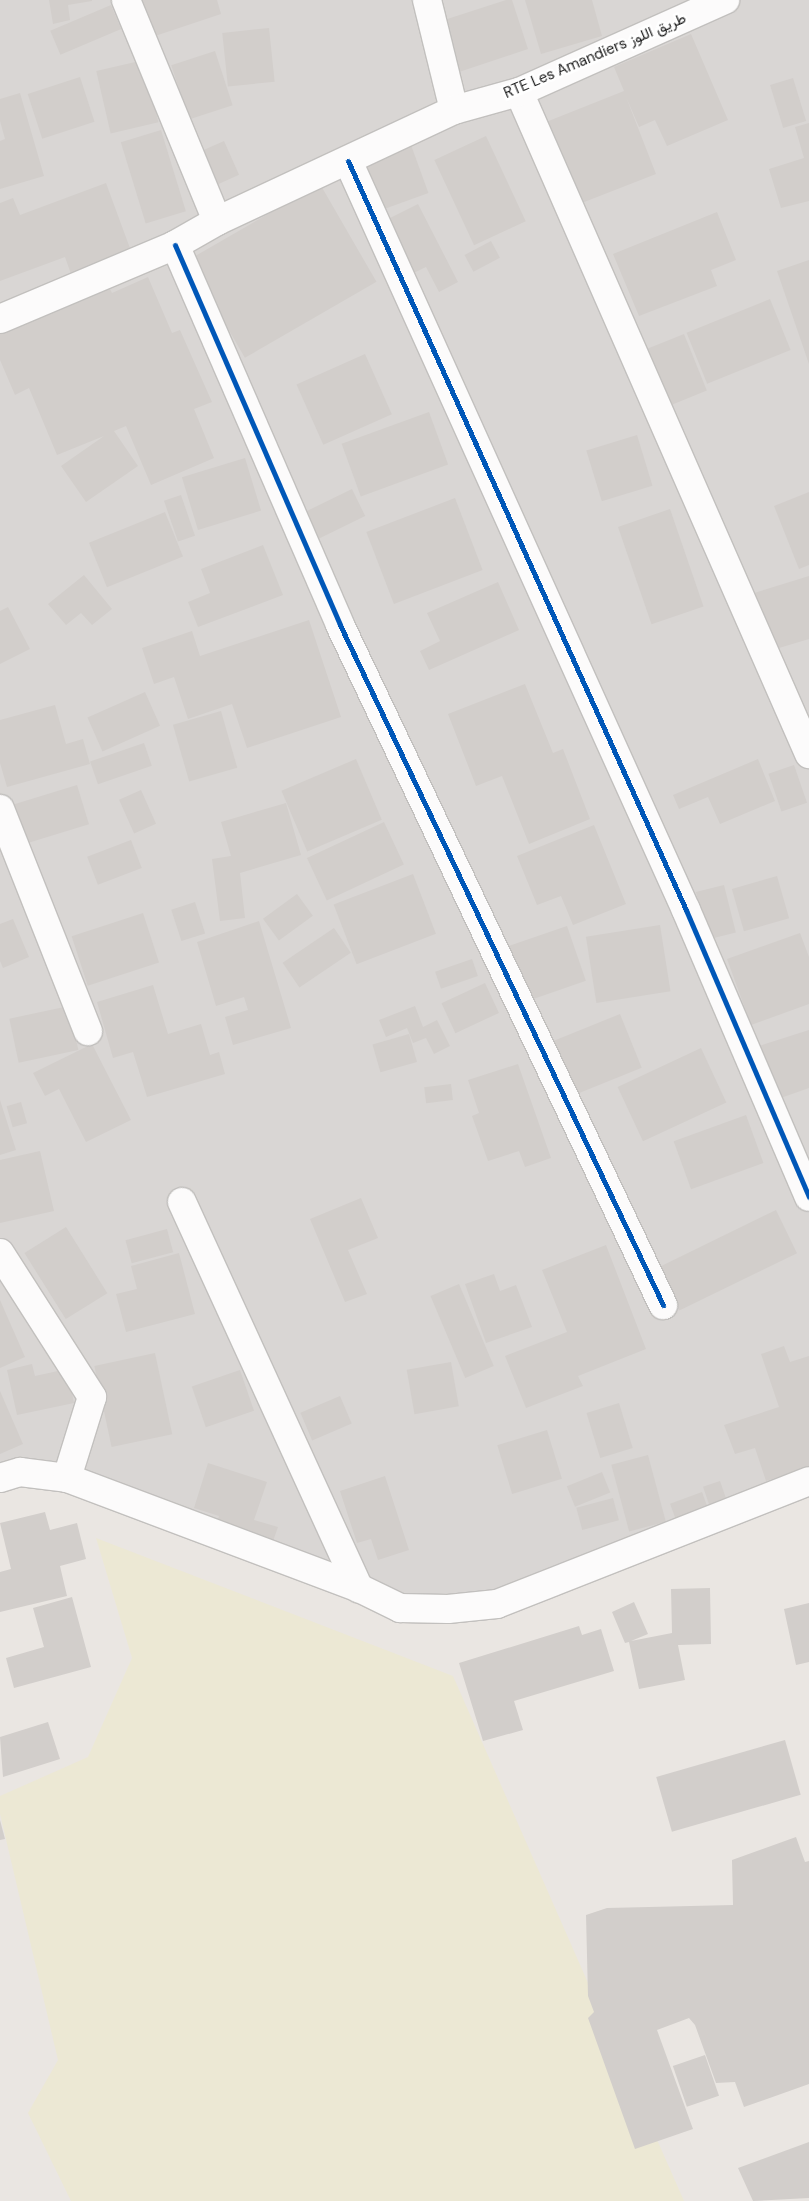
<!DOCTYPE html>
<html>
<head>
<meta charset="utf-8">
<style>
	body { margin:0 }
	#map { position:relative; width:809px; height:2201px; overflow:hidden; background:#eae6e2; font-family:"DM Sans",Vazirmatn,sans-serif }
	div>[style] { position:absolute }
	[style*='--x'] { left:calc(var(--x)*1px); top:calc(var(--y)*1px); width:calc(var(--w)*1px); rotate:calc(var(--a)*1deg) }
	.residential>* { inset:0; background:#d9d6d4 }
	.farmland>* { inset:0; background:#ece8d4 }
	.building>* { inset:0; background:#d2cecb; transform-origin:0 0 }
	.roads { filter:drop-shadow(1px 0 #c2c0be) drop-shadow(-1px 0 #c2c0be) drop-shadow(0 1px #c2c0be) drop-shadow(0 -1px #c2c0be) }
	.minor>* { height:28px; margin:-14px; padding:0 14px; transform-origin:14px; border-radius:14px; background:#fcfbfb }
	.cycleway>* { height:5px; margin:-2.5px; padding:0 2.5px; transform-origin:2.5px; border-radius:2.5px; background:#0057b8 }
	span { translate:-50% -50%; white-space:nowrap; text-align:center; line-height:1.15; -webkit-text-stroke:5px #fff; paint-order:stroke }
	.street-label { font-size:15px; color:#1a1a1a }
</style>
</head>
<body>
<div id="map">
	<div class="residential">
		<div style="clip-path:polygon(0 0,809px 0,809px 1481px,448px 1609px,20px 1472px,0 1478px)"></div>
	</div>
	<div class="farmland">
		<div style="clip-path:polygon(96px 1538px,453px 1676px,684px 2201px,71px 2201px,28px 2113px,58px 2060px,0 1814px,0 1796px,88px 1757px,132px 1658px)"></div>
	</div>
	<div class="building">
		<div style="clip-path:polygon(49px 0,92px 0,92px 1px,68px 5px,70px 20px,53px 24px)"></div>
		<div style="clip-path:polygon(139px 0,217px 0,221px 14px,152px 37px)"></div>
		<div style="clip-path:polygon(506px 0,512px 0,528px 49px,456px 73px,438px 22px)"></div>
		<div style="clip-path:polygon(525px 0,592px 0,602px 36px,541px 54px)"></div>
		<div style="left:111px;top:5px;width:26px;height:66px;rotate:67deg"></div>
		<div style="left:269px;top:28px;width:54px;height:47px;rotate:84deg"></div>
		<div style="clip-path:polygon(691px 34px,728px 120px,667px 146px,655px 120px,639px 127px,626px 97px,656px 174px,574px 206px,541px 124px,624px 91px,614px 67px)"></div>
		<div style="left:215px;top:51px;width:57px;height:46px;rotate:72deg"></div>
		<div style="left:144px;top:60px;width:64px;height:49px;rotate:77deg"></div>
		<div style="left:80px;top:77px;width:47px;height:55px;rotate:72deg"></div>
		<div style="left:793px;top:78px;width:45px;height:24px;rotate:73deg"></div>
		<div style="clip-path:polygon(20px 93px,44px 176px,0 189px,0 141px,5px 139px,0 121px,0 99px)"></div>
		<div style="clip-path:polygon(809px 123px,809px 201px,781px 208px,769px 169px,804px 158px,795px 127px)"></div>
		<div style="left:161px;top:130px;width:85px;height:42px;rotate:73deg"></div>
		<div style="left:486px;top:136px;width:94px;height:57px;rotate:65deg"></div>
		<div style="left:224px;top:141px;width:37px;height:26px;rotate:66deg"></div>
		<div style="left:411px;top:145px;width:51px;height:58px;rotate:70deg"></div>
		<div style="clip-path:polygon(106px 183px,131px 251px,71px 274px,65px 257px,0 281px,0 203px,13px 198px,20px 215px)"></div>
		<div style="left:320px;top:184px;width:113px;height:152px;rotate:60deg"></div>
		<div style="clip-path:polygon(418px 204px,458px 282px,439px 292px,426px 267px,403px 278px,376px 225px)"></div>
		<div style="clip-path:polygon(717px 212px,736px 260px,711px 270px,717px 286px,639px 316px,613px 254px)"></div>
		<div style="left:491px;top:241px;width:19px;height:30px;rotate:62deg"></div>
		<div style="clip-path:polygon(809px 260px,809px 364px,777px 271px)"></div>
		<div style="clip-path:polygon(148px 277px,172px 333px,180px 330px,212px 402px,194px 409px,214px 458px,151px 485px,126px 426px,114px 431px,138px 466px,86px 502px,61px 466px,104px 436px,57px 455px,29px 388px,15px 395px,0 360px,0 331px,108px 285px,112px 293px)"></div>
		<div style="left:770px;top:299px;width:55px;height:90px;rotate:68deg"></div>
		<div style="left:684px;top:334px;width:61px;height:45px;rotate:68deg"></div>
		<div style="left:365px;top:354px;width:66px;height:75px;rotate:66deg"></div>
		<div style="left:429px;top:412px;width:56px;height:93px;rotate:70deg"></div>
		<div style="left:637px;top:435px;width:53px;height:53px;rotate:73deg"></div>
		<div style="left:245px;top:458px;width:55px;height:66px;rotate:73deg"></div>
		<div style="left:352px;top:489px;width:30px;height:58px;rotate:64deg"></div>
		<div style="clip-path:polygon(809px 492px,809px 565px,799px 569px,774px 506px)"></div>
		<div style="left:181px;top:495px;width:43px;height:18px;rotate:71deg"></div>
		<div style="left:455px;top:498px;width:77px;height:95px;rotate:69deg"></div>
		<div style="left:670px;top:509px;width:103px;height:55px;rotate:71deg"></div>
		<div style="left:165px;top:512px;width:48px;height:82px;rotate:68deg"></div>
		<div style="clip-path:polygon(263px 545px,283px 595px,198px 627px,188px 602px,210px 593px,201px 569px)"></div>
		<div style="clip-path:polygon(84px 575px,112px 609px,92px 625px,81px 613px,66px 625px,48px 604px)"></div>
		<div style="clip-path:polygon(809px 576px,809px 639px,769px 651px,751px 594px)"></div>
		<div style="clip-path:polygon(498px 582px,519px 630px,429px 670px,420px 651px,440px 641px,427px 613px)"></div>
		<div style="clip-path:polygon(8px 607px,30px 649px,0 664px,0 611px)"></div>
		<div style="clip-path:polygon(309px 620px,341px 717px,247px 748px,232px 704px,188px 719px,174px 677px,154px 684px,142px 648px,192px 631px,200px 656px)"></div>
		<div style="clip-path:polygon(525px 684px,553px 753px,563px 749px,590px 819px,529px 844px,502px 776px,476px 786px,448px 714px)"></div>
		<div style="left:145px;top:692px;width:37px;height:63px;rotate:66deg"></div>
		<div style="clip-path:polygon(55px 705px,66px 744px,83px 739px,90px 764px,7px 787px,0 763px,0 720px)"></div>
		<div style="left:221px;top:711px;width:59px;height:50px;rotate:74deg"></div>
		<div style="left:144px;top:743px;width:24px;height:57px;rotate:71deg"></div>
		<div style="left:356px;top:759px;width:66px;height:81px;rotate:67deg"></div>
		<div style="clip-path:polygon(758px 759px,775px 801px,720px 824px,708px 797px,679px 809px,673px 795px)"></div>
		<div style="left:794px;top:765px;width:40px;height:27px;rotate:71deg"></div>
		<div style="left:77px;top:785px;width:41px;height:75px;rotate:73deg"></div>
		<div style="left:141px;top:790px;width:37px;height:24px;rotate:66deg"></div>
		<div style="clip-path:polygon(286px 803px,301px 855px,240px 873px,245px 918px,220px 921px,212px 859px,231px 856px,221px 822px)"></div>
		<div style="left:384px;top:822px;width:47px;height:85px;rotate:65deg"></div>
		<div style="clip-path:polygon(594px 825px,626px 904px,573px 925px,561px 896px,537px 905px,517px 856px)"></div>
		<div style="left:131px;top:840px;width:30px;height:47px;rotate:69deg"></div>
		<div style="left:413px;top:874px;width:64px;height:85px;rotate:69deg"></div>
		<div style="left:777px;top:876px;width:44px;height:47px;rotate:74deg"></div>
		<div style="left:724px;top:885px;width:49px;height:29px;rotate:76deg"></div>
		<div style="left:297px;top:894px;width:27px;height:42px;rotate:54deg"></div>
		<div style="left:195px;top:902px;width:33px;height:25px;rotate:72deg"></div>
		<div style="left:143px;top:913px;width:52px;height:75px;rotate:72deg"></div>
		<div style="clip-path:polygon(13px 919px,29px 957px,3px 968px,0 961px,0 924px)"></div>
		<div style="clip-path:polygon(259px 921px,291px 1028px,233px 1045px,225px 1017px,248px 1010px,244px 997px,216px 1006px,197px 942px)"></div>
		<div style="left:660px;top:925px;width:67px;height:75px;rotate:81deg"></div>
		<div style="left:567px;top:926px;width:58px;height:67px;rotate:71deg"></div>
		<div style="left:334px;top:928px;width:30px;height:62px;rotate:56deg"></div>
		<div style="clip-path:polygon(800px 933px,809px 957px,809px 1004px,751px 1025px,727px 959px)"></div>
		<div style="left:472px;top:959px;width:18px;height:39px;rotate:71deg"></div>
		<div style="left:485px;top:983px;width:33px;height:48px;rotate:65deg"></div>
		<div style="clip-path:polygon(153px 985px,168px 1034px,201px 1024px,210px 1055px,219px 1052px,225px 1074px,147px 1097px,133px 1052px,113px 1058px,97px 1002px)"></div>
		<div style="left:69px;top:1006px;width:45px;height:61px;rotate:78deg"></div>
		<div style="clip-path:polygon(415px 1006px,423px 1027px,437px 1020px,450px 1046px,434px 1054px,426px 1038px,413px 1043px,407px 1028px,386px 1037px,379px 1020px)"></div>
		<div style="left:620px;top:1014px;width:58px;height:74px;rotate:68deg"></div>
		<div style="clip-path:polygon(809px 1030px,809px 1088px,775px 1100px,756px 1047px)"></div>
		<div style="left:409px;top:1034px;width:29px;height:38px;rotate:74deg"></div>
		<div style="clip-path:polygon(92px 1044px,131px 1120px,86px 1142px,59px 1089px,45px 1096px,33px 1073px)"></div>
		<div style="left:701px;top:1048px;width:60px;height:92px;rotate:65deg"></div>
		<div style="clip-path:polygon(518px 1064px,551px 1158px,525px 1167px,519px 1151px,488px 1161px,472px 1116px,479px 1113px,468px 1080px)"></div>
		<div style="left:451px;top:1084px;width:16px;height:27px;rotate:83deg"></div>
		<div style="clip-path:polygon(0 1100px,16px 1150px,0 1155px)"></div>
		<div style="left:21px;top:1102px;width:22px;height:15px;rotate:74deg"></div>
		<div style="left:746px;top:1115px;width:51px;height:77px;rotate:70deg"></div>
		<div style="clip-path:polygon(40px 1151px,54px 1211px,0 1223px,0 1160px)"></div>
		<div style="clip-path:polygon(361px 1198px,378px 1238px,348px 1250px,367px 1294px,345px 1302px,310px 1219px)"></div>
		<div style="left:776px;top:1210px;width:48px;height:131px;rotate:64deg"></div>
		<div style="left:66px;top:1227px;width:78px;height:49px;rotate:58deg"></div>
		<div style="left:167px;top:1229px;width:24px;height:43px;rotate:75deg"></div>
		<div style="clip-path:polygon(606px 1245px,646px 1349px,578px 1376px,583px 1386px,526px 1408px,505px 1356px,567px 1332px,542px 1270px)"></div>
		<div style="clip-path:polygon(179px 1253px,195px 1314px,126px 1332px,116px 1294px,137px 1289px,131px 1266px)"></div>
		<div style="clip-path:polygon(494px 1274px,500px 1291px,516px 1285px,532px 1327px,486px 1343px,465px 1284px)"></div>
		<div style="left:459px;top:1284px;width:89px;height:31px;rotate:67deg"></div>
		<div style="clip-path:polygon(0 1300px,25px 1357px,0 1368px)"></div>
		<div style="clip-path:polygon(784px 1346px,790px 1362px,809px 1356px,809px 1467px,766px 1481px,755px 1448px,735px 1454px,724px 1425px,779px 1407px,761px 1354px)"></div>
		<div style="left:155px;top:1353px;width:83px;height:62px;rotate:78deg"></div>
		<div style="left:451px;top:1362px;width:45px;height:45px;rotate:80deg"></div>
		<div style="clip-path:polygon(32px 1364px,35px 1376px,67px 1369px,74px 1403px,17px 1415px,7px 1370px)"></div>
		<div style="left:240px;top:1370px;width:43px;height:51px;rotate:71deg"></div>
		<div style="clip-path:polygon(0 1391px,23px 1444px,0 1454px)"></div>
		<div style="left:340px;top:1396px;width:30px;height:43px;rotate:67deg"></div>
		<div style="left:619px;top:1403px;width:47px;height:34px;rotate:73deg"></div>
		<div style="left:547px;top:1430px;width:51px;height:52px;rotate:73deg"></div>
		<div style="left:648px;top:1455px;width:69px;height:38px;rotate:75deg"></div>
		<div style="clip-path:polygon(208px 1463px,267px 1482px,254px 1520px,278px 1527px,271px 1547px,215px 1528px,219px 1516px,194px 1508px)"></div>
		<div style="left:602px;top:1472px;width:22px;height:38px;rotate:68deg"></div>
		<div style="clip-path:polygon(385px 1476px,409px 1550px,378px 1560px,371px 1539px,357px 1543px,340px 1491px)"></div>
		<div style="left:720px;top:1481px;width:28px;height:18px;rotate:71deg"></div>
		<div style="left:702px;top:1492px;width:20px;height:34px;rotate:70deg"></div>
		<div style="left:613px;top:1498px;width:23px;height:38px;rotate:75deg"></div>
		<div style="clip-path:polygon(45px 1512px,50px 1530px,77px 1523px,86px 1559px,60px 1566px,67px 1596px,0 1612px,0 1572px,11px 1569px,0 1523px)"></div>
		<div style="clip-path:polygon(710px 1588px,711px 1644px,678px 1645px,685px 1680px,639px 1689px,629px 1642px,625px 1643px,612px 1612px,634px 1602px,648px 1634px,631px 1641px,672px 1633px,671px 1589px)"></div>
		<div style="clip-path:polygon(72px 1597px,91px 1667px,14px 1688px,6px 1658px,44px 1647px,33px 1608px)"></div>
		<div style="clip-path:polygon(809px 1603px,809px 1662px,796px 1665px,784px 1609px)"></div>
		<div style="clip-path:polygon(579px 1626px,582px 1635px,601px 1629px,614px 1671px,514px 1701px,523px 1730px,483px 1741px,459px 1663px)"></div>
		<div style="clip-path:polygon(48px 1722px,60px 1759px,3px 1777px,0 1737px)"></div>
		<div style="left:785px;top:1740px;width:57px;height:134px;rotate:74deg"></div>
		<div style="clip-path:polygon(0 1820px,5px 1839px,0 1840px)"></div>
		<div style="clip-path:polygon(796px 1837px,805px 1862px,809px 1861px,809px 2084px,744px 2107px,735px 2082px,716px 2083px,695px 2025px,689px 2018px,657px 2030px,693px 2129px,635px 2149px,588px 2018px,594px 2012px,588px 1996px,586px 1915px,607px 1908px,733px 1905px,732px 1860px)"></div>
		<div style="left:705px;top:2055px;width:43px;height:34px;rotate:71deg"></div>
		<div style="clip-path:polygon(809px 2142px,809px 2198px,753px 2201px,738px 2168px)"></div>
	</div>
	<div class="roads">
		<div class="minor">
			<div style="--x:126;--y:0;--w:239;--a:67.6"></div>
			<div style="--x:427;--y:0;--w:113;--a:76.2"></div>
			<div style="--x:519;--y:92;--w:723;--a:66.34"></div>
			<div style="--x:348;--y:161;--w:822;--a:65.71"></div>
			<div style="--x:686;--y:910;--w:312;--a:66.8"></div>
			<div style="--x:175;--y:245;--w:414;--a:66.5"></div>
			<div style="--x:340;--y:625;--w:753;--a:64.59"></div>
			<div style="--x:0;--y:319;--w:190;--a:-22.9"></div>
			<div style="--x:175;--y:245;--w:48;--a:-29.7"></div>
			<div style="--x:217;--y:221;--w:262;--a:-25.1"></div>
			<div style="--x:454;--y:110;--w:67;--a:-15.5"></div>
			<div style="--x:519;--y:92;--w:226;--a:-24.1"></div>
			<div style="--x:0;--y:809;--w:239;--a:68.4"></div>
			<div style="--x:182;--y:1202;--w:425;--a:65.4"></div>
			<div style="--x:0;--y:1253;--w:171;--a:57.4"></div>
			<div style="--x:92;--y:1397;--w:85;--a:107.2"></div>
			<div style="--x:0;--y:1478;--w:21;--a:-17"></div>
			<div style="--x:20;--y:1472;--w:47;--a:7.3"></div>
			<div style="--x:67;--y:1478;--w:312;--a:20.6"></div>
			<div style="--x:359;--y:1588;--w:46;--a:26"></div>
			<div style="--x:400;--y:1608;--w:48;--a:1.2"></div>
			<div style="--x:448;--y:1609;--w:49;--a:-5.8"></div>
			<div style="--x:497;--y:1604;--w:335;--a:-21.5"></div>
		</div>
	</div>
	<div class="cycleway">
		<div style="--x:348;--y:161;--w:822;--a:65.71"></div>
		<div style="--x:686;--y:910;--w:312;--a:66.8"></div>
		<div style="--x:175;--y:245;--w:414;--a:66.5"></div>
		<div style="--x:340;--y:625;--w:753;--a:64.59"></div>
	</div>
	<div class="street-label">
		<span style="left:595px;top:56px;rotate:-23deg">RTE Les Amandiers طريق اللوز</span>
	</div>
</div>
</body>
</html>
